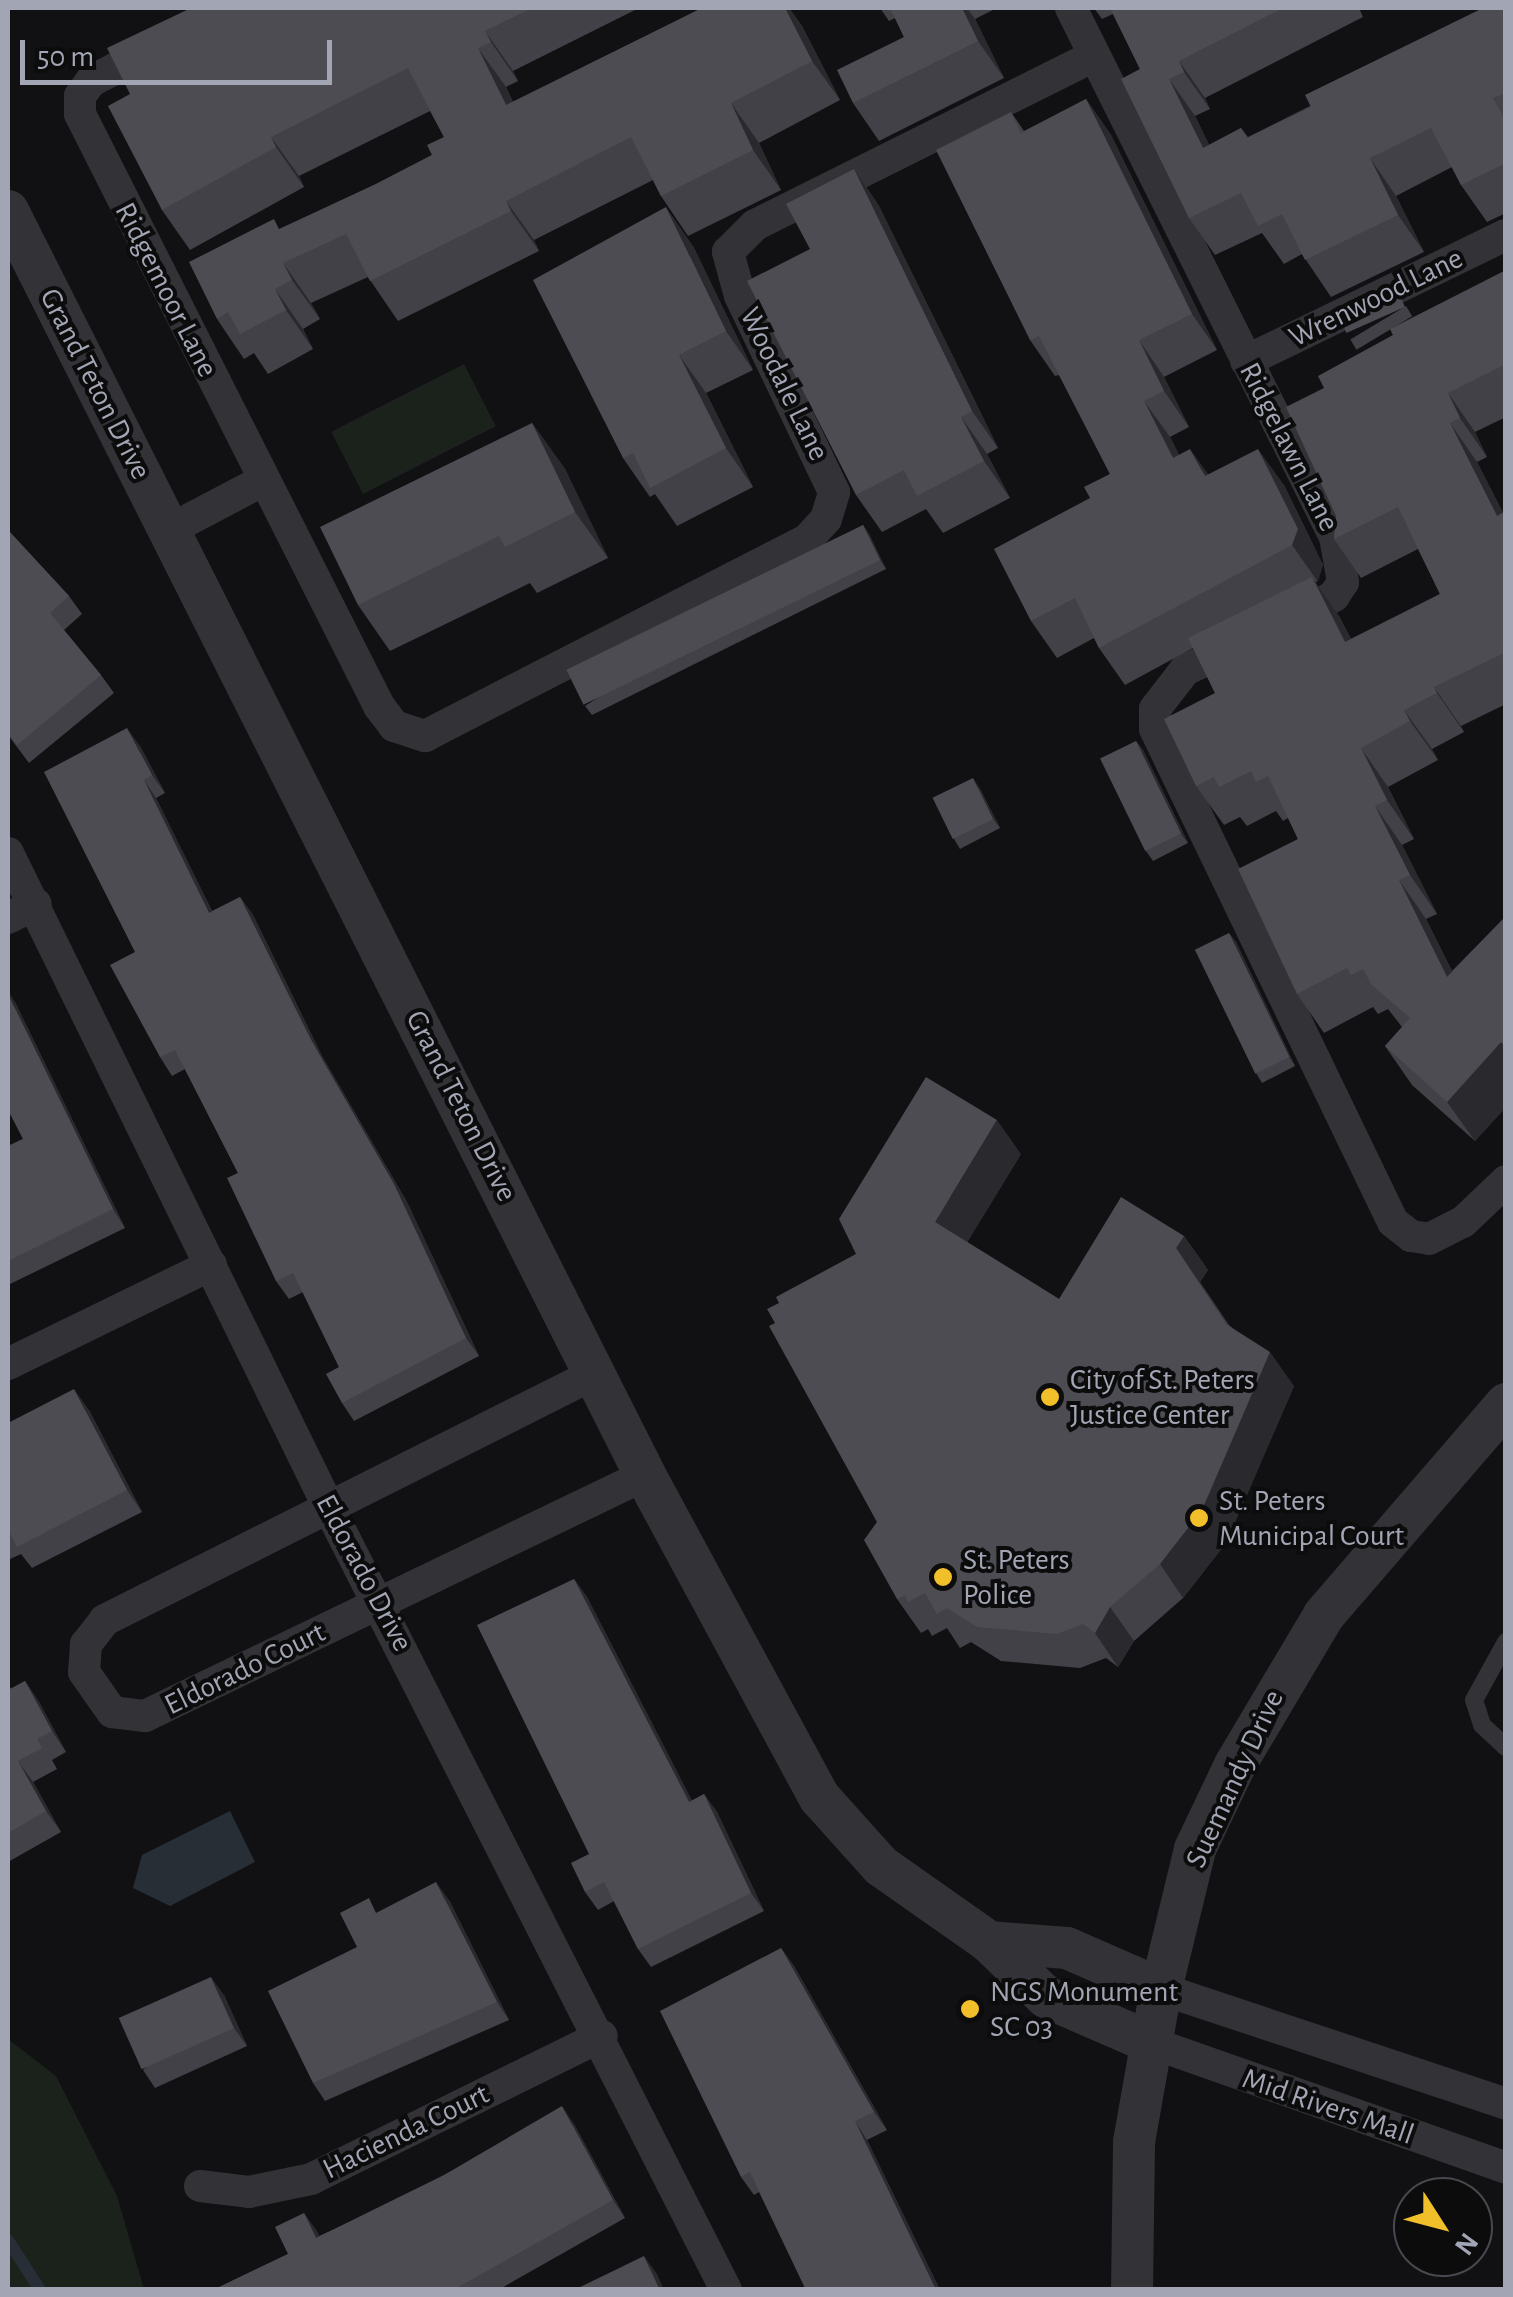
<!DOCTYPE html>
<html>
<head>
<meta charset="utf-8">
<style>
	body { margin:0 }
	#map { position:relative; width:1513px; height:2297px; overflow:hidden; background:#111012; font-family:"Alegreya Sans",sans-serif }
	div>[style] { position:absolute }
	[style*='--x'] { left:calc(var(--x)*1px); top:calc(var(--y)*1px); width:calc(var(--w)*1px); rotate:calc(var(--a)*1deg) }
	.green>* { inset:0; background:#1b221c; transform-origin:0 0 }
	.water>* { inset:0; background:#272e35 }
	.stream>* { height:12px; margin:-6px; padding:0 6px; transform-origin:6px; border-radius:6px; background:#272e35 }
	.service>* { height:18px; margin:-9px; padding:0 9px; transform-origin:9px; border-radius:9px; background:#323237 }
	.minor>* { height:32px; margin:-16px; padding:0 16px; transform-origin:16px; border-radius:16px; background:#323237 }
	.tertiary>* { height:42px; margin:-21px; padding:0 21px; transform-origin:21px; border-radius:21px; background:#323237 }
	.wall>* { inset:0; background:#424147; transform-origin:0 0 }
	.shaded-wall>* { inset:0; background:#2a292d }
	.building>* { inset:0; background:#4d4c53; transform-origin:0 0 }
	.dots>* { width:28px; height:28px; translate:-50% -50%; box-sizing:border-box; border:5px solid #0c0c0d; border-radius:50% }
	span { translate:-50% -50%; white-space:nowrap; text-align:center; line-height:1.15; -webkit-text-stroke:8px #0c0c0d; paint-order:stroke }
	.street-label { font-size:30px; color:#a2a5b3 }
	.poi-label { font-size:30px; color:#a2a5b3 }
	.left { translate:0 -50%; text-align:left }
	.frame { position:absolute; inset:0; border:10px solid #a2a5b3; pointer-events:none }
	.north { position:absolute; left:1393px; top:2177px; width:100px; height:100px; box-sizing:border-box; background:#0c0c0d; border:2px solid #48494f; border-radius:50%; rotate:126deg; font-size:28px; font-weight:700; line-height:40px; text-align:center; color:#a2a5b3 }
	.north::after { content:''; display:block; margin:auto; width:35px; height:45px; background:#f1bf29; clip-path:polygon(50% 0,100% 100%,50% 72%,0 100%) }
	.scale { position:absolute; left:20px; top:40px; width:312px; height:45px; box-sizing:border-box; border:5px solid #a2a5b3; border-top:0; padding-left:12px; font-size:30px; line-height:35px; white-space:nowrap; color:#a2a5b3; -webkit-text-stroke:8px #0c0c0d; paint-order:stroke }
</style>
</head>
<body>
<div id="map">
	<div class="green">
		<div style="left:464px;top:364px;width:70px;height:149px;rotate:63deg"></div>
		<div style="clip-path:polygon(8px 2039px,56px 2076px,117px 2196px,144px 2289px,8px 2289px)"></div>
	</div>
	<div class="water">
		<div style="clip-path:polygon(230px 1811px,255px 1862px,170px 1906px,133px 1888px,142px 1855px)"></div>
	</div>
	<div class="stream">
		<div style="--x:8;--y:2240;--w:59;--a:57.4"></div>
	</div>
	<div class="service">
		<div style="--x:1506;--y:1642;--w:66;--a:118.9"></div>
		<div style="--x:1474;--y:1700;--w:26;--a:72"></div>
		<div style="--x:1482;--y:1725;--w:33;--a:43"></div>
	</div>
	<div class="minor">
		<div style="--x:232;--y:8;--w:159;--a:152.6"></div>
		<div style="--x:91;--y:81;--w:19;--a:126"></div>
		<div style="--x:80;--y:96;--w:18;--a:90"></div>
		<div style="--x:80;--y:114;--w:663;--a:63.2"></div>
		<div style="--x:379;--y:706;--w:25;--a:53"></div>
		<div style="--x:394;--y:726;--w:33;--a:18"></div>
		<div style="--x:425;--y:736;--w:429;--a:-27.2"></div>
		<div style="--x:807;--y:540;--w:28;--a:-48"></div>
		<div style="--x:826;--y:519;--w:28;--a:-73"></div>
		<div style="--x:834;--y:492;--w:217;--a:-115.6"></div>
		<div style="--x:740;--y:296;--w:46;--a:-105.3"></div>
		<div style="--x:728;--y:252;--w:38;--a:-45"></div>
		<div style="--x:755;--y:225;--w:379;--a:-26.5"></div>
		<div style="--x:1071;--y:8;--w:591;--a:63.48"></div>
		<div style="--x:1335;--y:537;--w:46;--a:79.9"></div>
		<div style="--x:1343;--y:582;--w:17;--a:123"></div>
		<div style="--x:1334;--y:596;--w:50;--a:151.4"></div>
		<div style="--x:1246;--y:361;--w:289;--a:-25.9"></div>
		<div style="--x:169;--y:530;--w:105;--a:-27.8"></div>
		<div style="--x:1241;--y:644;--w:62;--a:155.1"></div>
		<div style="--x:1185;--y:670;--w:49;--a:127.6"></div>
		<div style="--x:1155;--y:709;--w:20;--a:90"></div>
		<div style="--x:1155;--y:729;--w:547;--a:64.23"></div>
		<div style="--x:1393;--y:1222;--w:23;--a:38"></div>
		<div style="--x:1411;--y:1236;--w:18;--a:9"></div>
		<div style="--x:1429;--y:1239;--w:38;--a:-27"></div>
		<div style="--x:1463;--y:1222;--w:59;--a:-43.6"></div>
		<div style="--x:8;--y:853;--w:729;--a:63.89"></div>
		<div style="--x:329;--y:1508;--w:877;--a:63.08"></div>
		<div style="--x:8;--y:918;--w:31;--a:-27"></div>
		<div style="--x:8;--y:1364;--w:226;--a:-26"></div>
		<div style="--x:596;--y:1373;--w:550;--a:153.3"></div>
		<div style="--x:105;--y:1620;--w:31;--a:128"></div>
		<div style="--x:86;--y:1644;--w:28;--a:94"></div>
		<div style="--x:84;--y:1672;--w:49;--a:55"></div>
		<div style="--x:112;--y:1712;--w:33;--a:7"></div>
		<div style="--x:145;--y:1716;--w:555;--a:-25.73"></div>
		<div style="--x:1161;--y:1989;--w:364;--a:18.4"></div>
		<div style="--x:1152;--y:2043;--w:375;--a:19.4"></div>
		<div style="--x:200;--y:2186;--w:49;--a:7"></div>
		<div style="--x:249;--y:2192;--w:63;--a:-11.8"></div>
		<div style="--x:311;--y:2179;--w:324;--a:-26.2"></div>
	</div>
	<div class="tertiary">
		<div style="--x:8;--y:211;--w:1415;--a:63.25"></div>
		<div style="--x:645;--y:1475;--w:367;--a:61.6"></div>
		<div style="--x:820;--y:1798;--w:91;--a:48.1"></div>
		<div style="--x:881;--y:1866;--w:132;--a:35.1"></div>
		<div style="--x:989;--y:1942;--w:79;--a:44"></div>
		<div style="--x:1046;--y:1997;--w:116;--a:23.5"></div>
		<div style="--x:989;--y:1942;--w:78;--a:4.4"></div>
		<div style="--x:1067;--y:1948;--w:103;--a:23.6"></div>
		<div style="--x:1132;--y:2290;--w:148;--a:-89.2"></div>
		<div style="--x:1134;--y:2142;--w:155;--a:-80"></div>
		<div style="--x:1161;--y:1989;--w:144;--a:-76.3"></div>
		<div style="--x:1195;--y:1849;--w:93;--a:-64.5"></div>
		<div style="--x:1235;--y:1765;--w:174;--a:-59.3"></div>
		<div style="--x:1324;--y:1615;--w:279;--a:-49.2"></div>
	</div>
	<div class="wall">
		<div style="clip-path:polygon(191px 8px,639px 8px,513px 71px,518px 81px,506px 87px,513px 102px,702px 8px,789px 8px,802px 26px,840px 100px,759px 143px,781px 190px,688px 236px,661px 196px,653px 180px,534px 240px,539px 251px,398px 321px,368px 277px,311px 303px,320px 319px,303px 329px,313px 349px,268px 374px,254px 353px,244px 359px,217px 319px,281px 229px,376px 184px,432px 155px,444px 137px,430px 111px,299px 176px,304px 187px,190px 250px,162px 210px,130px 94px)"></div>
		<div style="clip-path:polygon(880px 8px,992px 8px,993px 10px,975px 19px,1004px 78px,879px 141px,853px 103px,904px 37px,895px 18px,889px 21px)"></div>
		<div style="clip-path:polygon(1094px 8px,1359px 8px,1363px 17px,1205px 98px,1210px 109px,1195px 116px,1209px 145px,1241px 128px,1248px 137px,1506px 8px,1506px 213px,1487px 222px,1461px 185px,1452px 167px,1396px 196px,1424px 252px,1331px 297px,1302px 254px,1284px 264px,1262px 233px,1215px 255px,1189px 218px,1140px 69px,1113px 14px,1102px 19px)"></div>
		<div style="clip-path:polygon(1086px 99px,1111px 135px,1217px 350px,1164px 377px,1189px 427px,1170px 437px,1179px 455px,1208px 474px,1284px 485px,1323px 565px,1316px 583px,1339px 616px,1351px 639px,1440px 594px,1418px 549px,1361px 578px,1334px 539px,1336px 516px,1324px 388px,1393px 335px,1506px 270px,1506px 417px,1475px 432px,1487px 457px,1477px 462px,1503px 513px,1506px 511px,1506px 704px,1461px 726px,1464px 732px,1432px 749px,1438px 760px,1388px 787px,1414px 839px,1402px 845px,1437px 914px,1426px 919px,1452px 971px,1506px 916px,1506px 1107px,1475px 1141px,1412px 1085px,1385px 1046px,1402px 1027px,1388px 1009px,1378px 1014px,1373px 1007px,1324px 1033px,1297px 994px,1298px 839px,1288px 818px,1283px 821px,1276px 811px,1247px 826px,1240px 817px,1224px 825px,1196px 786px,1215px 693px,1193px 648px,1125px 685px,1099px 648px,1094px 638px,1057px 658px,1031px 621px,1090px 498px,1110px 474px,1059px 375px,1055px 376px,1030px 340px,1011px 112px,1024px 131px)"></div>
		<div style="clip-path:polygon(854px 169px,879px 206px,998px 448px,987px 454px,1010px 498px,943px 533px,926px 509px,882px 532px,856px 495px,810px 249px)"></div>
		<div style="clip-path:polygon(693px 246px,753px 370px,706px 393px,753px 487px,677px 526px,655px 494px,650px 497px,623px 458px)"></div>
		<div style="left:1406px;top:306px;width:12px;height:65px;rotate:59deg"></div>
		<div style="clip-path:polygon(532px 423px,565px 469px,608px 558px,537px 593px,530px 583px,390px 651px,358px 605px)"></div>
		<div style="clip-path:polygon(863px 525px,869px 534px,886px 569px,592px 715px,585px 706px)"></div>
		<div style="clip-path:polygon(8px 530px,69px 596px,82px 614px,64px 630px,101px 675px,114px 693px,29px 763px,8px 735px)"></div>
		<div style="clip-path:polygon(1136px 741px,1143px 750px,1188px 843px,1153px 861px,1146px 851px)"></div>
		<div style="clip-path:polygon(140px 746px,165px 793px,156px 798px,212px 911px,240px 897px,253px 915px,322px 1056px,407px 1202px,479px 1356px,354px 1421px,342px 1403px,339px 1367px,303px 1292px,289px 1299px,276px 1281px,238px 1173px,185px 1069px,172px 1076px,160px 1057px,135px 952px)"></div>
		<div style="clip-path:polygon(979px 787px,1000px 828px,960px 849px,954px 839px)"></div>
		<div style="clip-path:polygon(1229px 933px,1236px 942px,1295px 1066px,1262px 1083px,1256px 1073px)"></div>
		<div style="clip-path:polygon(15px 1002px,125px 1228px,8px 1285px,8px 1146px,23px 1139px)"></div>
		<div style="clip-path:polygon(1021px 1154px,967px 1242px,1059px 1299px,1184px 1236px,1208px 1270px,1200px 1282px,1229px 1325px,1294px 1386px,1226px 1543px,1183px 1598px,1134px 1641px,1118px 1667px,1106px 1658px,1080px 1668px,1001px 1661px,971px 1642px,960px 1648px,947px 1628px,932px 1636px,928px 1629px,921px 1633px,897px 1599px,877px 1522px,775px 1323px,856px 1254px)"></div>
		<div style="clip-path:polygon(89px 1410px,142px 1512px,32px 1568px,21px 1554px,8px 1560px,8px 1423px)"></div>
		<div style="clip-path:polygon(574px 1579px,587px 1597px,692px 1801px,704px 1794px,717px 1812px,764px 1911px,651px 1967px,638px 1949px,614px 1901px,598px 1910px,585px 1892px,589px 1854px)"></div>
		<div style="clip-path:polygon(25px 1681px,39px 1702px,66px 1752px,52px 1760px,57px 1769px,33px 1782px,61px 1832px,8px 1862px,8px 1683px,11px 1689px)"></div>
		<div style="clip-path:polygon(449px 1900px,509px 2020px,325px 2101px,313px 2083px,357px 1947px,379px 1912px)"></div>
		<div style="clip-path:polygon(781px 1948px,794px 1966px,887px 2130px,867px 2140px,940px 2290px,806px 2290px,759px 2192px,754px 2195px,741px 2177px)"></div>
		<div style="clip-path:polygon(224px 1995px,247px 2046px,155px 2088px,143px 2070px)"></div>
		<div style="clip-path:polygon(574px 2124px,625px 2218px,498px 2290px,213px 2290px,288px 2254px,304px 2213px,319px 2236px)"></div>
	</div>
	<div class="shaded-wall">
		<div style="clip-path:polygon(785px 8px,789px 8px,802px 26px,840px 100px,812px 61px)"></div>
		<div style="clip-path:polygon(962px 8px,967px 8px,975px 19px,1004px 78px,978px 41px)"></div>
		<div style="clip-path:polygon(485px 31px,513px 71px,518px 81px,491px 42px)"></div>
		<div style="clip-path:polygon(478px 48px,506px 87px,533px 145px,506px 105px)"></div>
		<div style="clip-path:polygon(1179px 61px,1205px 98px,1210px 109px,1184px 72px)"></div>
		<div style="clip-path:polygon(1169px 79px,1195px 116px,1229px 185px,1203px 148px)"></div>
		<div style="clip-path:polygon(1086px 99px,1111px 135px,1217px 350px,1192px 314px)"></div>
		<div style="clip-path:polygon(731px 103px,759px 143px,781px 190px,753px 150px)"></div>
		<div style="clip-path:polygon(271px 137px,299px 176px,304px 187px,276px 147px)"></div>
		<div style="clip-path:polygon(1370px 158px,1396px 196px,1424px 252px,1398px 215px)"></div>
		<div style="clip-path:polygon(854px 169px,879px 206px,998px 448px,972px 411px)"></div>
		<div style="clip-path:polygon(506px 201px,534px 240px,539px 251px,511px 211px)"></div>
		<div style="clip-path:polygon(666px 207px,693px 246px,753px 370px,726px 331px)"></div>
		<div style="clip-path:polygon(283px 263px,311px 303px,320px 319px,292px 280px)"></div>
		<div style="clip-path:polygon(275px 289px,303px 329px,313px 349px,286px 310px)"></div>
		<div style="clip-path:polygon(1139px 340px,1164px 377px,1189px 427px,1164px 391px)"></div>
		<div style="clip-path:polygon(679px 355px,706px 393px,753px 487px,726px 448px)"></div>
		<div style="clip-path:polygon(1448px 393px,1475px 432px,1487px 457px,1460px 418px)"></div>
		<div style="clip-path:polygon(1144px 401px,1170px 437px,1199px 494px,1173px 458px)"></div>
		<div style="clip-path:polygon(961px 417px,987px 454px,1010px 498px,984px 461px)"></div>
		<div style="clip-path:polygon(532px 423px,565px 469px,608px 558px,575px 512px)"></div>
		<div style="clip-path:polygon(1450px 423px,1477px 462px,1506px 518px,1497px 516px)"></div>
		<div style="clip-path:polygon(1190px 449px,1216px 485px,1205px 476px)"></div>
		<div style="clip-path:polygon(1258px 449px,1284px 485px,1323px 565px,1318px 582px,1292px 545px)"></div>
		<div style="clip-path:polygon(863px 525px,869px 534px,886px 569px,880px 560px)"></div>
		<div style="clip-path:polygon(1312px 577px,1339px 616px,1372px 681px,1345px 642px)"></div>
		<div style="clip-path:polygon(1434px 687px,1461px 726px,1464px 732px,1437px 693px)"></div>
		<div style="clip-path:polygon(1404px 710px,1432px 749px,1438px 760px,1410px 721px)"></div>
		<div style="clip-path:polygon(127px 728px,140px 746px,165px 793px,152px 775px)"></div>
		<div style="clip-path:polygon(1136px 741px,1143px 750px,1188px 843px,1181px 834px)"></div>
		<div style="clip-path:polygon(1361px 748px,1388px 787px,1414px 839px,1387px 800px)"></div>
		<div style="clip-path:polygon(973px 778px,979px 787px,1000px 828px,993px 819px)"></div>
		<div style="clip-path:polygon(144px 780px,156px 798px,222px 931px,209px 913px)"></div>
		<div style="clip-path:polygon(1375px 806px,1402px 845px,1437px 914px,1410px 875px)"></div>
		<div style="clip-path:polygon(1399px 880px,1426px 919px,1474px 1016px,1447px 977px)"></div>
		<div style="clip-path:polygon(240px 897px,253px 915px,322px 1056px,407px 1202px,479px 1356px,466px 1338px,310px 1038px)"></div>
		<div style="clip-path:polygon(1229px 933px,1236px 942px,1295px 1066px,1289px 1057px)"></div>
		<div style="clip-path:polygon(8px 991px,15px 1002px,125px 1228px,113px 1209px,8px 994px)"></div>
		<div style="clip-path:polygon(1501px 1042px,1506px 1049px,1506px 1107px,1475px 1141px,1447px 1102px)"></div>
		<div style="clip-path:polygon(997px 1120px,1021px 1154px,959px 1256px,935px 1222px)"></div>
		<div style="clip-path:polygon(1184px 1236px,1208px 1270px,1200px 1282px,1250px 1357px,1176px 1248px)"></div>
		<div style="clip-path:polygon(1270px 1352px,1294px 1386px,1226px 1543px,1183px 1598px,1160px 1564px)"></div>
		<div style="clip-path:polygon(74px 1389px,89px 1410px,142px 1512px,127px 1490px)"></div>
		<div style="clip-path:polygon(574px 1579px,587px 1597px,702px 1820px,689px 1802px)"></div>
		<div style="clip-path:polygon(1110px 1607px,1134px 1641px,1118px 1667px,1095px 1633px)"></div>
		<div style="clip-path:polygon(25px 1681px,39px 1702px,66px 1752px,52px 1731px)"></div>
		<div style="clip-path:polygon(18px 1761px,33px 1782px,61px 1832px,46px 1811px)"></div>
		<div style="clip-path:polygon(704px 1794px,717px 1812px,764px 1911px,751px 1893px)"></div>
		<div style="clip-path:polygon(436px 1882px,449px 1900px,509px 2020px,497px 2002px)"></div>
		<div style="clip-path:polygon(781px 1948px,794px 1966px,887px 2130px,874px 2112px)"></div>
		<div style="clip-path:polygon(211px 1977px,224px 1995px,247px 2046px,234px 2028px)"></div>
		<div style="clip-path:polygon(562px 2106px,574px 2124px,625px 2218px,613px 2200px)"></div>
		<div style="clip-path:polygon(855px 2121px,867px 2140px,940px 2290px,936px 2290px)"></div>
		<div style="clip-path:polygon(304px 2213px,317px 2231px,329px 2256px,316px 2238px)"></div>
		<div style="clip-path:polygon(644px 2256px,657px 2274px,664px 2290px,660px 2290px)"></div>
	</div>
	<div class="building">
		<div style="clip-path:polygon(191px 8px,532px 8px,485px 31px,491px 42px,478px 48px,506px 105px,702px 8px,785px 8px,812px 61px,731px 103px,753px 150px,661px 196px,631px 137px,506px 201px,511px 211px,370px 281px,346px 234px,283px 263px,292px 280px,275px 289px,286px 310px,240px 334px,228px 312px,217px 319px,189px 262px,274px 219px,279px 229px,376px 184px,432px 155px,427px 145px,444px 137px,408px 68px,271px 137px,276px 147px,162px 210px,108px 106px,130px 94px,107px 48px)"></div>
		<div style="clip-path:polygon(890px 8px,962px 8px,978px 41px,853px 103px,837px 70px,904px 37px)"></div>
		<div style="clip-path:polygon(1110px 8px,1283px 8px,1179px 61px,1184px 72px,1169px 79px,1203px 148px,1241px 128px,1247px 138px,1311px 107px,1305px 95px,1483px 8px,1506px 8px,1506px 93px,1493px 98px,1506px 122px,1506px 163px,1461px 185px,1431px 128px,1370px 158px,1398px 215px,1305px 260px,1282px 214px,1258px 226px,1241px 193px,1189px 218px,1121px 79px,1140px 69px)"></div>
		<div style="clip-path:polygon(1086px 99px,1192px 314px,1139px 340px,1164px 391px,1144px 401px,1173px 458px,1190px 449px,1205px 476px,1258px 449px,1298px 529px,1292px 545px,1099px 648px,1075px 598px,1031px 621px,994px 549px,1090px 498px,1084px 487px,1110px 474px,1039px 336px,1030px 340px,936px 150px,1011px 112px,1021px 133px)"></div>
		<div style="clip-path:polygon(854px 169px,972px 411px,961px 417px,984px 461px,917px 496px,904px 470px,856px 495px,747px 281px,810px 249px,786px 204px)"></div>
		<div style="clip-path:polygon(666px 207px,726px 331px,679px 355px,726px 448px,650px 488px,633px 453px,623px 458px,533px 280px)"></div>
		<div style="clip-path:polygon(1506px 270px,1506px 364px,1448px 393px,1460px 418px,1450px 423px,1497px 516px,1506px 511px,1506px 652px,1434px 687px,1437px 693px,1404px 710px,1410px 721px,1361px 748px,1387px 800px,1375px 806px,1410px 875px,1399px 880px,1447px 977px,1506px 916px,1506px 1046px,1501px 1042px,1447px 1102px,1385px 1046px,1410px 1018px,1371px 984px,1363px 969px,1351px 975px,1347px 968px,1297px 994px,1238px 869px,1298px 839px,1268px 776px,1256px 782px,1251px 771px,1219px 787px,1214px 777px,1196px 786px,1164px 719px,1215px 693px,1188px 638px,1312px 577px,1345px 642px,1440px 594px,1398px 507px,1334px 539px,1336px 516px,1286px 407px,1324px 388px,1318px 376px,1393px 335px,1390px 329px)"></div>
		<div style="left:1400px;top:296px;width:12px;height:64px;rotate:66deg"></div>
		<div style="clip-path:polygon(532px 423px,575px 512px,505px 547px,499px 536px,358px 605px,320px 527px)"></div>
		<div style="left:863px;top:525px;width:39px;height:330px;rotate:64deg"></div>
		<div style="clip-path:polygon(8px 530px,69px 596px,50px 613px,101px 675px,17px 745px,8px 733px)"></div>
		<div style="clip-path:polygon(127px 728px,152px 775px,144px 780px,209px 913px,240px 897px,310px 1038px,394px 1184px,466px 1338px,342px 1403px,326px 1374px,339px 1367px,293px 1273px,276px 1281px,227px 1178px,238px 1173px,175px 1050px,160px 1057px,110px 965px,135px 952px,44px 772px)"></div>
		<div style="left:1136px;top:741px;width:103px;height:40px;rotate:64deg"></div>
		<div style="left:973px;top:778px;width:46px;height:45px;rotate:64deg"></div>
		<div style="left:1229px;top:933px;width:138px;height:38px;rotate:64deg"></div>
		<div style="clip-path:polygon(8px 994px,113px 1209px,8px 1261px,8px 1146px,23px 1139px,8px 1110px)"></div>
		<div style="clip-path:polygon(926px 1077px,997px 1120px,935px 1222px,1059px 1299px,1121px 1197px,1184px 1236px,1176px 1248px,1226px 1324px,1270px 1352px,1202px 1510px,1160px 1564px,1110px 1607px,1095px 1633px,1083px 1624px,1057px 1634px,977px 1627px,947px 1608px,937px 1614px,925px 1593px,908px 1602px,905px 1595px,897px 1599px,864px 1540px,877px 1522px,769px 1326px,775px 1323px,767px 1309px,779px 1303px,776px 1297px,856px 1254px,839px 1219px)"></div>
		<div style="clip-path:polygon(74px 1389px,127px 1490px,17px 1547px,9px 1531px,8px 1532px,8px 1423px)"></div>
		<div style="clip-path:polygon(574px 1579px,689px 1802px,704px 1794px,751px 1893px,638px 1949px,604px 1882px,585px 1892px,571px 1863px,589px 1854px,477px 1625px)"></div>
		<div style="clip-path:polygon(25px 1681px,52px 1731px,37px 1739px,42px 1748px,18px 1761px,46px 1811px,8px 1833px,8px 1689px,8px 1690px)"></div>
		<div style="clip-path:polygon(436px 1882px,497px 2002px,313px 2083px,268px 1991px,357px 1947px,340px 1913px,369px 1898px,376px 1913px)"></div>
		<div style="clip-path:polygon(781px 1948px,874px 2112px,855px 2121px,936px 2290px,806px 2290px,750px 2172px,741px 2177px,660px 2011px)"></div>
		<div style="left:211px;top:1977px;width:56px;height:101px;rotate:66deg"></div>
		<div style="clip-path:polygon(562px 2106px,613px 2200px,453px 2290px,213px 2290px,288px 2254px,275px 2227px,304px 2213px,316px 2238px,444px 2175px)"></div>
		<div style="clip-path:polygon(644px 2256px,660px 2290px,574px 2290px)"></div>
	</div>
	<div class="dots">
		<div style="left:1050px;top:1397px;background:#f1bf29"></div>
		<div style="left:1199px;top:1518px;background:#f1bf29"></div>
		<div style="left:943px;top:1577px;background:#f1bf29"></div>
		<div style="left:970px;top:2009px;background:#f1bf29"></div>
	</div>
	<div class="street-label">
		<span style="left:166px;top:290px;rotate:63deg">Ridgemoor Lane</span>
		<span style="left:1376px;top:298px;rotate:-26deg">Wrenwood Lane</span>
		<span style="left:95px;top:384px;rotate:63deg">Grand Teton Drive</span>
		<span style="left:784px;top:384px;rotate:64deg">Woodale Lane</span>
		<span style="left:1289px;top:447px;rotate:63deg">Ridgelawn Lane</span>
		<span style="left:461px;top:1106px;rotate:63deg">Grand Teton Drive</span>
		<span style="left:364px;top:1573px;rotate:62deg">Eldorado Drive</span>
		<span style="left:245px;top:1669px;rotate:-26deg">Eldorado Court</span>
		<span style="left:1235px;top:1779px;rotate:-65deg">Suemandy Drive</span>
		<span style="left:1328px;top:2107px;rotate:19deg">Mid Rivers Mall</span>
		<span style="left:406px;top:2132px;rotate:-26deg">Hacienda Court</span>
	</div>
	<div class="poi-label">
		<span class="left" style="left:1070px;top:1397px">City of St. Peters<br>Justice Center</span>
		<span class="left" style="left:1219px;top:1518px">St. Peters<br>Municipal Court</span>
		<span class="left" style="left:963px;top:1577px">St. Peters<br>Police</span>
		<span class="left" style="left:990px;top:2009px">NGS Monument<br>SC 03</span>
	</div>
	<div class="frame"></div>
	<div class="north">N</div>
	<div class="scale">50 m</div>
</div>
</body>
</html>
